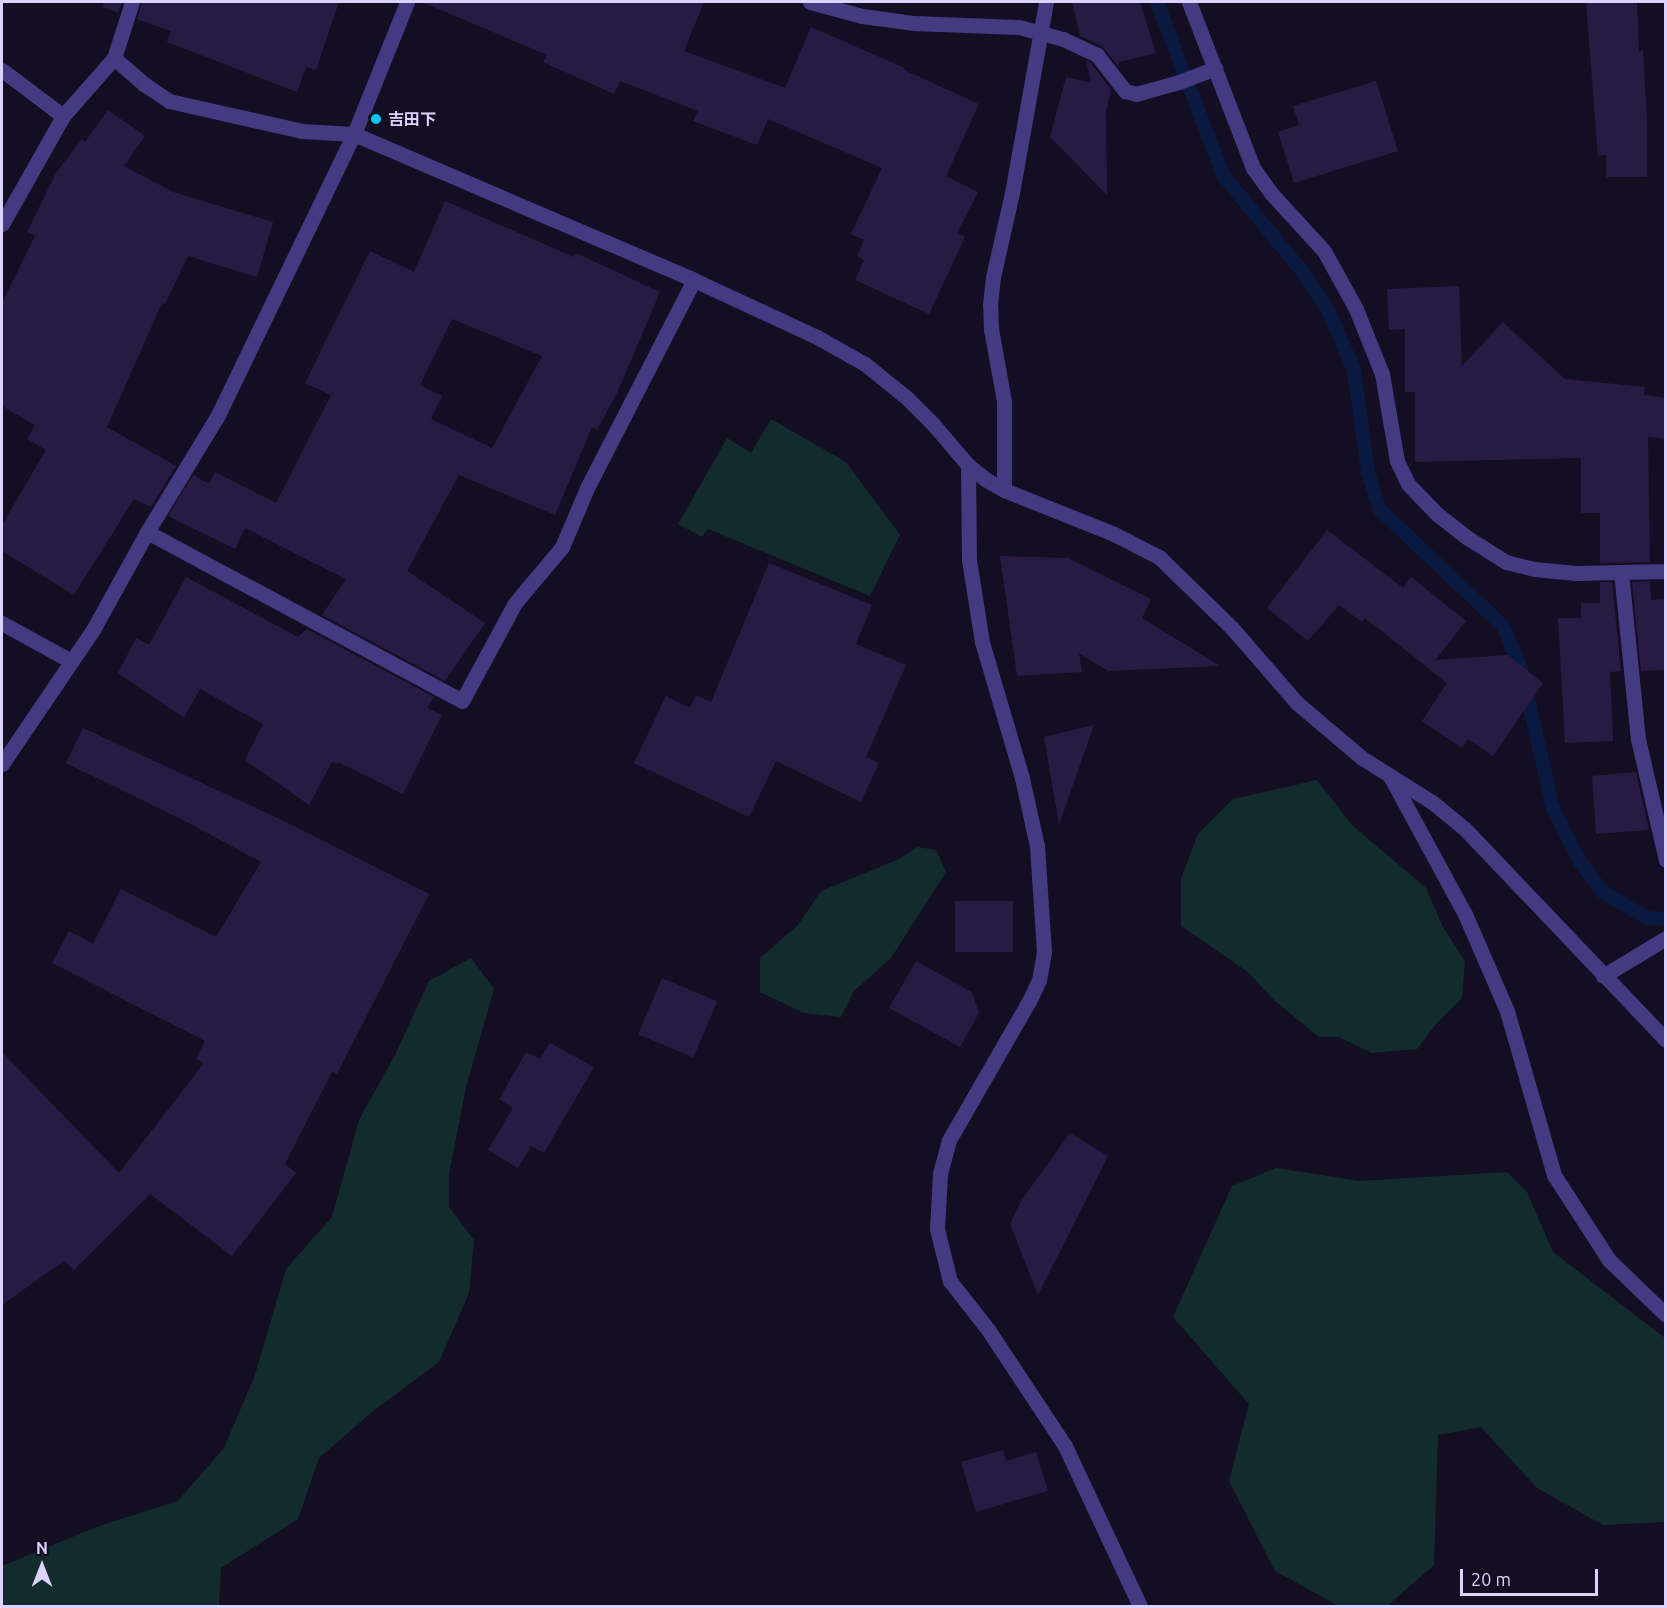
<!DOCTYPE html>
<html>
<head>
<meta charset="utf-8">
<style>
	body { margin:0 }
	#map { position:relative; width:1667px; height:1608px; overflow:hidden; background:#140e23; font-family:Ubuntu,"Noto Sans JP",sans-serif }
	div>[style] { position:absolute }
	[style*='--x'] { left:calc(var(--x)*1px); top:calc(var(--y)*1px); width:calc(var(--w)*1px); rotate:calc(var(--a)*1deg) }
	.green>* { inset:0; background:#122c2d }
	.stream>* { height:14px; margin:-7px; padding:0 7px; transform-origin:7px; border-radius:7px; background:#0a1940 }
	.building>* { inset:0; background:#271b44; transform-origin:0 0 }
	.lane>* { height:15px; margin:-7.5px; padding:0 7.5px; transform-origin:7.5px; border-radius:7.5px; background:#443a82 }
	.street>* { height:15px; margin:-7.5px; padding:0 7.5px; transform-origin:7.5px; border-radius:7.5px; background:#443a82 }
	.dots>* { width:16px; height:16px; translate:-50% -50%; box-sizing:border-box; border:3px solid #140e23; border-radius:50% }
	span { translate:-50% -50%; white-space:nowrap; text-align:center; line-height:1.15; -webkit-text-stroke:6px #140e23; paint-order:stroke }
	.poi-label { font-size:16px; color:#dbd2fe; font-weight:700 }
	.left { translate:0 -50%; text-align:left }
	.frame { position:absolute; inset:0; border:3px solid #dbd2fe; pointer-events:none }
	.north { position:absolute; left:12px; top:1536px; width:60px; height:60px; -webkit-text-stroke:4px #140e23; paint-order:stroke; rotate:0deg; font-size:16px; font-weight:700; line-height:24px; text-align:center; color:#dbd2fe }
	.north::after { content:''; display:block; margin:auto; width:21px; height:27px; background:#dbd2fe; clip-path:polygon(50% 0,100% 100%,50% 72%,0 100%) }
	.scale { position:absolute; left:1460px; top:1569px; width:138px; height:27px; box-sizing:border-box; border:3px solid #dbd2fe; border-top:0; padding-left:8px; font-size:18px; line-height:21px; white-space:nowrap; color:#dbd2fe; -webkit-text-stroke:4px #140e23; paint-order:stroke }
</style>
</head>
<body>
<div id="map">
	<div class="green">
		<div style="clip-path:polygon(771px 419px,846px 462px,900px 535px,870px 596px,708px 529px,702px 537px,678px 524px,727px 438px,751px 453px)"></div>
		<div style="clip-path:polygon(1317px 780px,1352px 825px,1426px 888px,1443px 927px,1465px 961px,1462px 998px,1436px 1024px,1417px 1049px,1372px 1053px,1339px 1037px,1319px 1037px,1275px 1001px,1248px 972px,1181px 926px,1181px 879px,1198px 834px,1233px 799px)"></div>
		<div style="clip-path:polygon(918px 847px,936px 850px,946px 872px,891px 958px,854px 991px,841px 1017px,804px 1013px,760px 992px,760px 958px,798px 925px,821px 891px,897px 860px)"></div>
		<div style="clip-path:polygon(471px 958px,494px 989px,466px 1087px,449px 1174px,449px 1207px,474px 1240px,469px 1293px,439px 1362px,372px 1412px,319px 1458px,298px 1519px,221px 1568px,219px 1606px,2px 1606px,2px 1566px,99px 1526px,178px 1501px,224px 1448px,255px 1375px,286px 1269px,332px 1217px,359px 1120px,395px 1055px,429px 981px)"></div>
		<div style="clip-path:polygon(1276px 1168px,1360px 1181px,1507px 1172px,1527px 1192px,1553px 1252px,1665px 1338px,1665px 1522px,1603px 1525px,1537px 1488px,1481px 1427px,1438px 1435px,1434px 1565px,1387px 1606px,1339px 1606px,1275px 1571px,1229px 1481px,1249px 1404px,1173px 1317px,1232px 1186px)"></div>
	</div>
	<div class="stream">
		<div style="--x:1157;--y:2;--w:185;--a:69.1"></div>
		<div style="--x:1223;--y:175;--w:123;--a:50.6"></div>
		<div style="--x:1301;--y:270;--w:48;--a:56"></div>
		<div style="--x:1328;--y:310;--w:65;--a:66.6"></div>
		<div style="--x:1354;--y:370;--w:103;--a:82.2"></div>
		<div style="--x:1368;--y:472;--w:39;--a:73"></div>
		<div style="--x:1379;--y:509;--w:170;--a:43.3"></div>
		<div style="--x:1503;--y:626;--w:47;--a:67.3"></div>
		<div style="--x:1521;--y:669;--w:143;--a:77"></div>
		<div style="--x:1553;--y:808;--w:60;--a:63.4"></div>
		<div style="--x:1580;--y:862;--w:38;--a:53"></div>
		<div style="--x:1603;--y:892;--w:51;--a:30.6"></div>
		<div style="--x:1647;--y:918;--w:19;--a:3"></div>
	</div>
	<div class="building">
		<div style="clip-path:polygon(104px 2px,122px 2px,118px 13px,103px 7px)"></div>
		<div style="clip-path:polygon(142px 2px,339px 2px,316px 70px,306px 67px,297px 92px,167px 42px,171px 31px,137px 19px)"></div>
		<div style="clip-path:polygon(422px 2px,704px 2px,684px 51px,785px 88px,811px 27px,905px 68px,904px 70px,979px 104px,946px 176px,978px 192px,957px 233px,965px 237px,929px 314px,855px 280px,864px 260px,857px 256px,864px 240px,851px 234px,882px 168px,768px 119px,757px 145px,693px 121px,698px 111px,620px 81px,614px 94px,543px 62px,547px 55px)"></div>
		<div style="clip-path:polygon(1072px 2px,1140px 2px,1156px 53px,1119px 62px,1118px 66px,1102px 46px,1080px 36px)"></div>
		<div style="clip-path:polygon(1586px 2px,1637px 2px,1639px 51px,1643px 51px,1647px 119px,1647px 177px,1606px 177px,1606px 155px,1598px 156px)"></div>
		<div style="clip-path:polygon(1086px 60px,1091px 63px,1111px 90px,1106px 111px,1107px 195px,1050px 137px,1066px 77px,1091px 83px)"></div>
		<div style="clip-path:polygon(1376px 81px,1398px 151px,1294px 183px,1278px 132px,1299px 125px,1293px 106px)"></div>
		<div style="clip-path:polygon(108px 110px,145px 136px,124px 166px,173px 192px,273px 222px,257px 277px,188px 256px,165px 304px,162px 303px,107px 427px,176px 466px,151px 507px,134px 499px,74px 595px,2px 551px,2px 525px,46px 450px,27px 439px,35px 425px,2px 406px,2px 303px,35px 236px,27px 232px,56px 173px,82px 139px,85px 142px)"></div>
		<div style="clip-path:polygon(evenodd,445px 201px,574px 257px,576px 253px,660px 292px,618px 391px,597px 430px,592px 427px,555px 515px,459px 475px,407px 571px,485px 623px,445px 681px,322px 615px,346px 579px,245px 528px,235px 549px,168px 516px,193px 475px,209px 484px,215px 472px,276px 503px,331px 395px,305px 383px,370px 251px,414px 272px,445px 201px,452px 319px,542px 356px,492px 448px,431px 419px,442px 396px,420px 385px,452px 319px)"></div>
		<div style="clip-path:polygon(1459px 286px,1462px 366px,1503px 322px,1565px 379px,1645px 387px,1644px 395px,1665px 398px,1665px 439px,1648px 437px,1650px 562px,1600px 563px,1600px 513px,1581px 513px,1581px 458px,1415px 462px,1415px 392px,1405px 392px,1405px 329px,1389px 330px,1387px 289px)"></div>
		<div style="clip-path:polygon(1327px 530px,1403px 588px,1411px 577px,1466px 621px,1435px 660px,1508px 655px,1543px 683px,1493px 756px,1468px 739px,1462px 748px,1422px 721px,1447px 683px,1365px 618px,1362px 622px,1339px 605px,1308px 641px,1267px 608px)"></div>
		<div style="clip-path:polygon(1000px 556px,1068px 558px,1151px 599px,1142px 618px,1220px 666px,1108px 671px,1079px 653px,1082px 672px,1017px 676px)"></div>
		<div style="clip-path:polygon(769px 563px,872px 605px,856px 644px,906px 665px,866px 757px,879px 763px,861px 802px,776px 761px,749px 817px,634px 763px,666px 696px,690px 708px,696px 695px,711px 702px)"></div>
		<div style="clip-path:polygon(186px 577px,298px 637px,307px 629px,434px 697px,427px 708px,442px 715px,403px 794px,338px 762px,337px 764px,332px 762px,309px 805px,245px 760px,263px 724px,200px 689px,184px 718px,118px 673px,136px 638px,149px 645px)"></div>
		<div style="clip-path:polygon(1650px 581px,1651px 600px,1665px 599px,1665px 670px,1641px 671px,1632px 582px)"></div>
		<div style="clip-path:polygon(1600px 582px,1612px 582px,1621px 671px,1610px 672px,1613px 741px,1565px 743px,1558px 618px,1581px 618px,1581px 603px,1600px 603px)"></div>
		<div style="clip-path:polygon(1094px 725px,1059px 825px,1044px 737px)"></div>
		<div style="clip-path:polygon(83px 728px,286px 822px,429px 894px,337px 1074px,332px 1072px,285px 1164px,296px 1173px,232px 1256px,150px 1194px,74px 1270px,64px 1261px,2px 1305px,2px 1052px,119px 1173px,204px 1063px,196px 1059px,205px 1041px,52px 963px,69px 931px,93px 944px,121px 889px,216px 937px,261px 862px,187px 822px,66px 763px)"></div>
		<div style="clip-path:polygon(1636px 772px,1649px 830px,1596px 834px,1592px 776px)"></div>
		<div style="left:955px;top:901px;width:58px;height:51px"></div>
		<div style="clip-path:polygon(916px 961px,972px 992px,979px 1013px,960px 1047px,889px 1008px)"></div>
		<div style="left:662px;top:978px;width:60px;height:61px;rotate:23deg"></div>
		<div style="clip-path:polygon(550px 1043px,594px 1067px,544px 1153px,531px 1146px,518px 1168px,488px 1150px,513px 1108px,499px 1099px,526px 1052px,540px 1059px)"></div>
		<div style="clip-path:polygon(1070px 1133px,1108px 1156px,1038px 1295px,1010px 1224px,1021px 1201px)"></div>
		<div style="clip-path:polygon(1003px 1450px,1006px 1461px,1036px 1452px,1048px 1491px,976px 1512px,961px 1462px)"></div>
	</div>
	<div class="lane">
		<div style="--x:810;--y:2;--w:54;--a:15.1"></div>
		<div style="--x:862;--y:16;--w:51;--a:7.8"></div>
		<div style="--x:913;--y:23;--w:106;--a:2.2"></div>
		<div style="--x:1019;--y:27;--w:46;--a:15.3"></div>
		<div style="--x:1063;--y:39;--w:38;--a:25"></div>
		<div style="--x:1097;--y:55;--w:46;--a:52.1"></div>
		<div style="--x:1125;--y:91;--w:11;--a:15"></div>
		<div style="--x:1136;--y:94;--w:45;--a:-15.6"></div>
		<div style="--x:1179;--y:82;--w:39;--a:-21"></div>
		<div style="--x:2;--y:623;--w:79;--a:28.8"></div>
		<div style="--x:1390;--y:776;--w:157;--a:61.5"></div>
		<div style="--x:1465;--y:914;--w:106;--a:66.6"></div>
		<div style="--x:1507;--y:1011;--w:171;--a:74"></div>
		<div style="--x:1554;--y:1175;--w:101;--a:57.1"></div>
		<div style="--x:1609;--y:1260;--w:79;--a:44"></div>
	</div>
	<div class="street">
		<div style="--x:132;--y:2;--w:59;--a:107.8"></div>
		<div style="--x:114;--y:58;--w:40;--a:41"></div>
		<div style="--x:144;--y:84;--w:30;--a:34"></div>
		<div style="--x:169;--y:101;--w:136;--a:12.7"></div>
		<div style="--x:302;--y:131;--w:52;--a:3.3"></div>
		<div style="--x:354;--y:134;--w:370;--a:23.2"></div>
		<div style="--x:694;--y:280;--w:136;--a:24.9"></div>
		<div style="--x:817;--y:337;--w:55;--a:29.4"></div>
		<div style="--x:865;--y:364;--w:55;--a:39.1"></div>
		<div style="--x:908;--y:399;--w:35;--a:45"></div>
		<div style="--x:933;--y:424;--w:54;--a:49.5"></div>
		<div style="--x:968;--y:465;--w:22;--a:39"></div>
		<div style="--x:985;--y:479;--w:22;--a:30"></div>
		<div style="--x:1004;--y:490;--w:118;--a:21.8"></div>
		<div style="--x:1114;--y:534;--w:51;--a:27.1"></div>
		<div style="--x:1159;--y:557;--w:102;--a:44.2"></div>
		<div style="--x:1232;--y:628;--w:99;--a:49.1"></div>
		<div style="--x:1297;--y:703;--w:85;--a:40.2"></div>
		<div style="--x:1362;--y:758;--w:83;--a:32.2"></div>
		<div style="--x:1432;--y:802;--w:43;--a:39.3"></div>
		<div style="--x:1465;--y:829;--w:291;--a:46.4"></div>
		<div style="--x:1189;--y:2;--w:178;--a:68.9"></div>
		<div style="--x:1253;--y:168;--w:31;--a:54"></div>
		<div style="--x:1271;--y:193;--w:79;--a:47.6"></div>
		<div style="--x:1324;--y:251;--w:66;--a:61.1"></div>
		<div style="--x:1356;--y:309;--w:70;--a:68.2"></div>
		<div style="--x:1382;--y:374;--w:88;--a:80.2"></div>
		<div style="--x:1397;--y:461;--w:25;--a:64"></div>
		<div style="--x:1408;--y:484;--w:42;--a:46"></div>
		<div style="--x:1437;--y:514;--w:39;--a:38"></div>
		<div style="--x:1468;--y:538;--w:45;--a:32.3"></div>
		<div style="--x:1506;--y:562;--w:29;--a:14"></div>
		<div style="--x:1534;--y:569;--w:42;--a:5.4"></div>
		<div style="--x:1576;--y:573;--w:90;--a:-1.3"></div>
		<div style="--x:2;--y:70;--w:76;--a:37"></div>
		<div style="--x:2;--y:224;--w:124;--a:-60.5"></div>
		<div style="--x:63;--y:116;--w:77;--a:-48.7"></div>
		<div style="--x:968;--y:465;--w:95;--a:89.4"></div>
		<div style="--x:969;--y:560;--w:83;--a:81"></div>
		<div style="--x:982;--y:642;--w:142;--a:73.6"></div>
		<div style="--x:1022;--y:778;--w:70;--a:77.6"></div>
		<div style="--x:1037;--y:846;--w:106;--a:86.2"></div>
		<div style="--x:1044;--y:952;--w:28;--a:100"></div>
		<div style="--x:1039;--y:980;--w:23;--a:115"></div>
		<div style="--x:1029;--y:1001;--w:160;--a:119.9"></div>
		<div style="--x:949;--y:1140;--w:35;--a:105"></div>
		<div style="--x:940;--y:1174;--w:55;--a:93.1"></div>
		<div style="--x:937;--y:1229;--w:54;--a:76"></div>
		<div style="--x:950;--y:1281;--w:63;--a:52"></div>
		<div style="--x:989;--y:1331;--w:138;--a:56.5"></div>
		<div style="--x:1065;--y:1446;--w:177;--a:64.9"></div>
		<div style="--x:1004;--y:490;--w:89;--a:-90"></div>
		<div style="--x:1004;--y:401;--w:73;--a:-100.2"></div>
		<div style="--x:991;--y:329;--w:24;--a:-92"></div>
		<div style="--x:990;--y:305;--w:28;--a:-84"></div>
		<div style="--x:993;--y:277;--w:86;--a:-77.3"></div>
		<div style="--x:1012;--y:193;--w:194;--a:-79.9"></div>
		<div style="--x:147;--y:532;--w:357;--a:28.2"></div>
		<div style="--x:462;--y:701;--w:111;--a:-61.6"></div>
		<div style="--x:515;--y:603;--w:73;--a:-50"></div>
		<div style="--x:562;--y:547;--w:64;--a:-67"></div>
		<div style="--x:587;--y:488;--w:234;--a:-62.8"></div>
		<div style="--x:1621;--y:572;--w:168;--a:84.2"></div>
		<div style="--x:1638;--y:739;--w:124;--a:77"></div>
		<div style="--x:2;--y:764;--w:164;--a:-55.9"></div>
		<div style="--x:94;--y:628;--w:110;--a:-61.1"></div>
		<div style="--x:147;--y:532;--w:137;--a:-58.7"></div>
		<div style="--x:218;--y:415;--w:312;--a:-64.2"></div>
		<div style="--x:354;--y:134;--w:142;--a:-68.1"></div>
		<div style="--x:1603;--y:976;--w:74;--a:-31.1"></div>
	</div>
	<div class="dots">
		<div style="left:376px;top:119px;background:#04c8f8"></div>
	</div>
	<div class="poi-label">
		<span class="left" style="left:388px;top:119px">吉田下</span>
	</div>
	<div class="frame"></div>
	<div class="north">N</div>
	<div class="scale">20 m</div>
</div>
</body>
</html>
